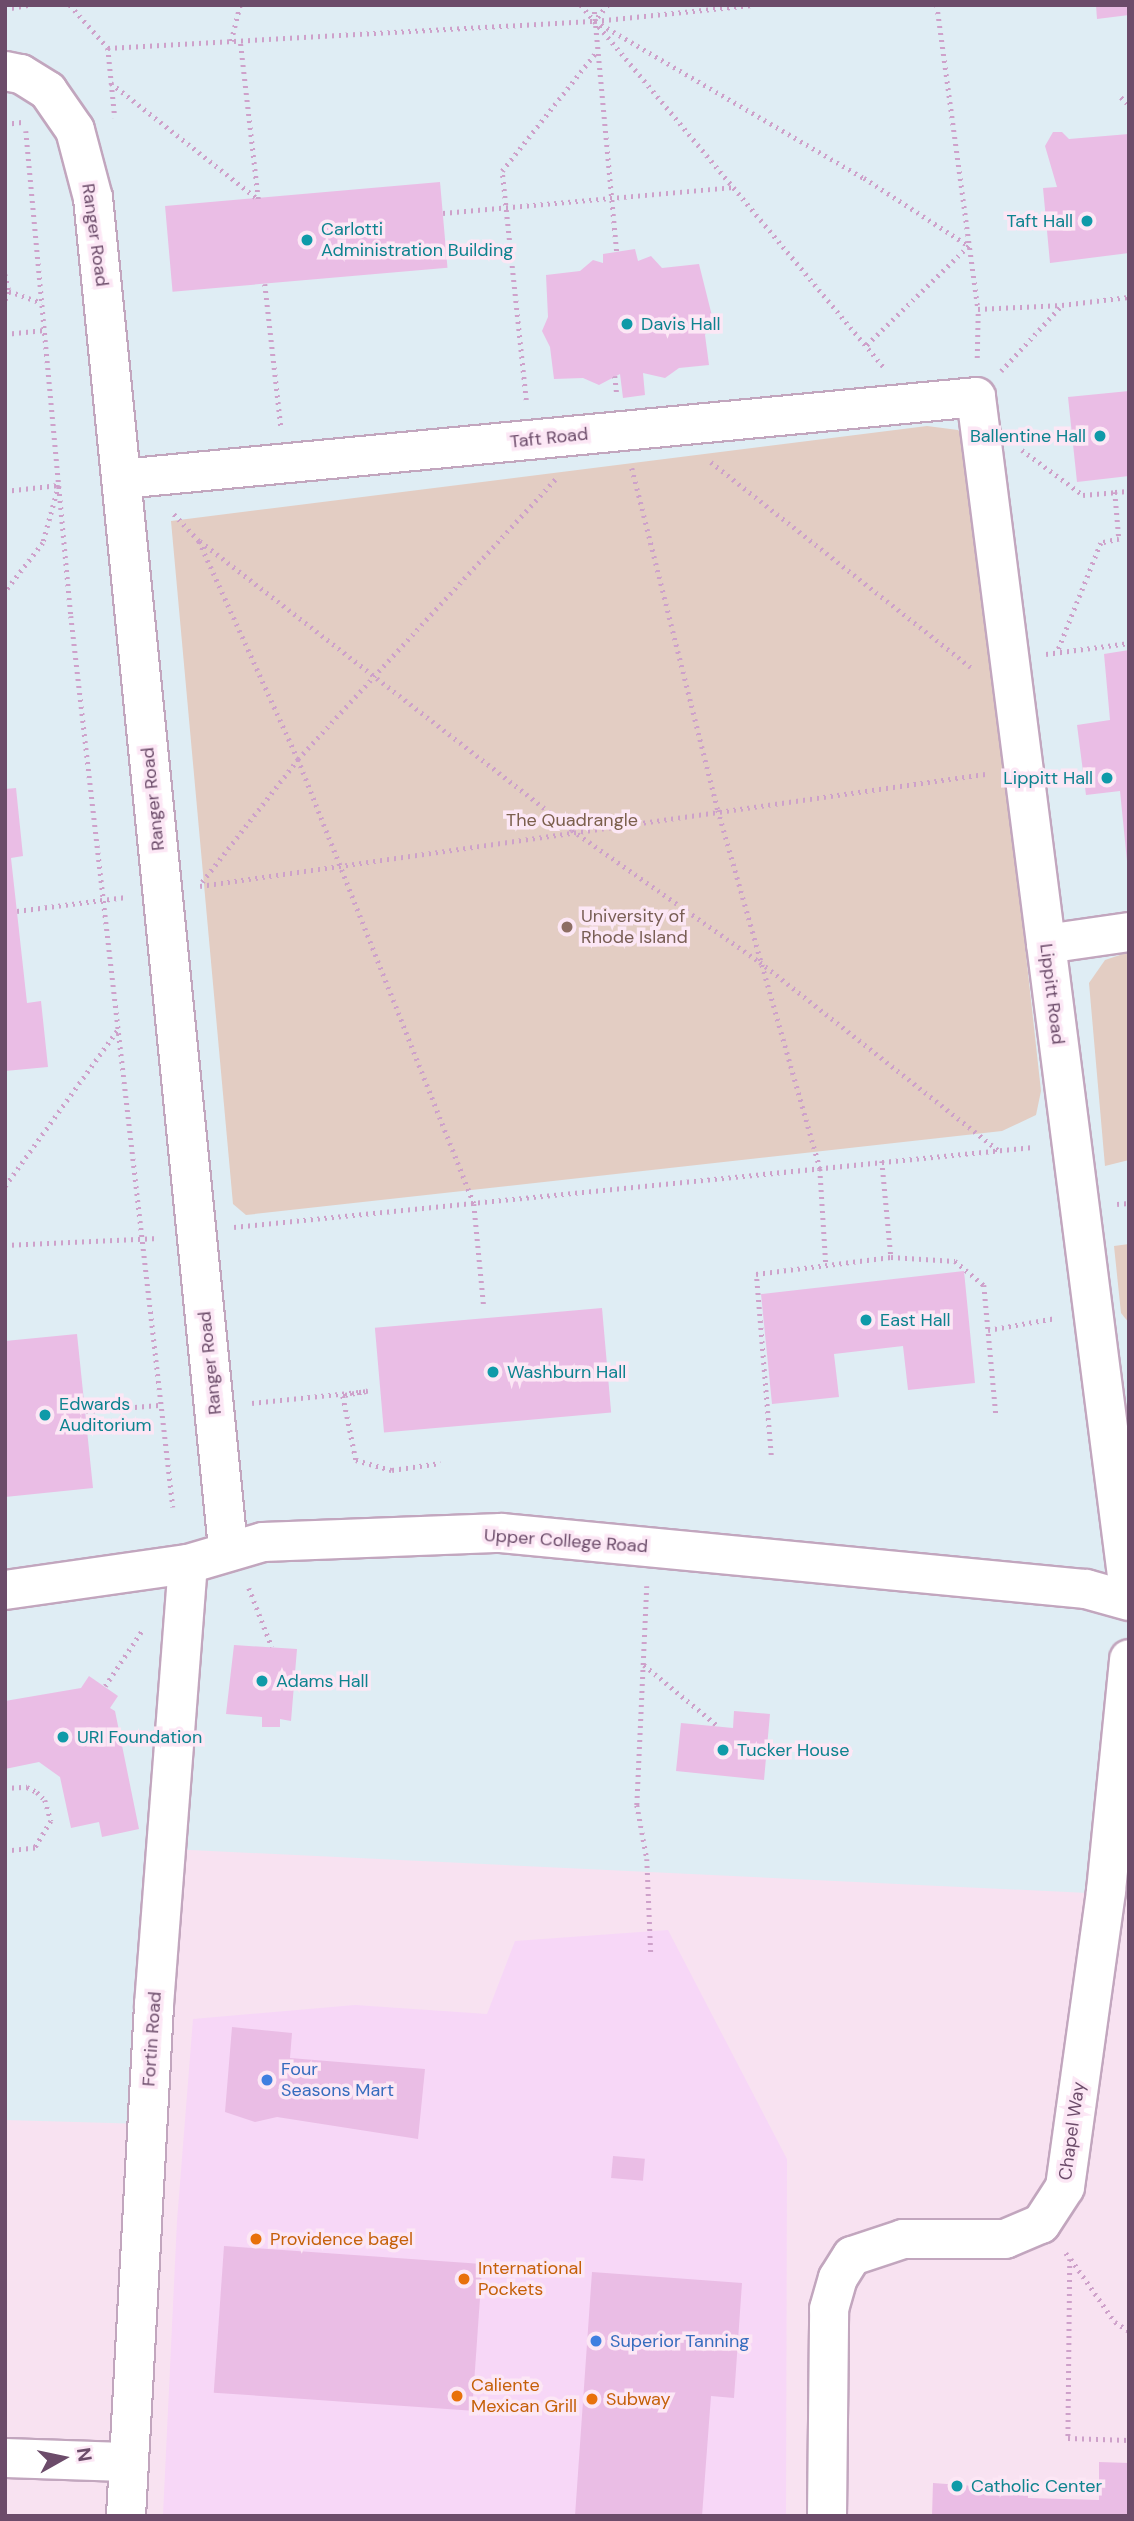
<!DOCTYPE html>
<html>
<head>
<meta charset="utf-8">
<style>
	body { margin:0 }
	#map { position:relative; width:1134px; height:2521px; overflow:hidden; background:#f8e2f1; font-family:"DM Sans",sans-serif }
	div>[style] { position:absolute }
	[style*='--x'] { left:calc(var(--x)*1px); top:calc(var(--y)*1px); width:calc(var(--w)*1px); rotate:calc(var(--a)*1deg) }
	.commercial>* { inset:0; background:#f7d7f7 }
	.education>* { inset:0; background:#dfedf4 }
	.green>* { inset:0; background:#e3cdc3 }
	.building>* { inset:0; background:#eabde5; transform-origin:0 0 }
	.path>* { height:4.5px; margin-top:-2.25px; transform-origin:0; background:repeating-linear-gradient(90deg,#cea1ca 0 2px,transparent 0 7px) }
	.roads { filter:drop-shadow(2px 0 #c2a6be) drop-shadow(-2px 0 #c2a6be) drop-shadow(0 2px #c2a6be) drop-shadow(0 -2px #c2a6be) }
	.minor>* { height:38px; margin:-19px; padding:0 19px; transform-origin:19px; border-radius:19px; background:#fff }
	.dots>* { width:19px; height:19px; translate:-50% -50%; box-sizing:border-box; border:4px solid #fce7f5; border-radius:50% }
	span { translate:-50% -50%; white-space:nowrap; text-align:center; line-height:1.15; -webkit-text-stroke:7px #fce7f5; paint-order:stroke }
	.culture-label { font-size:18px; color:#0d838f }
	.right { translate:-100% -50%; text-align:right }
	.left { translate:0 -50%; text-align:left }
	.street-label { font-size:18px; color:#6c4c6a }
	.park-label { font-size:18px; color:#7b5f4c }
	.education-label { font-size:18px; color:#785e54 }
	.shop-label { font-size:18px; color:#366cbe }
	.food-label { font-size:18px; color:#c56008 }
	.frame { position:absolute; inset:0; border:7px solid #6c4c6a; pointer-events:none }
	.north { position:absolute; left:28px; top:2423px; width:70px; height:70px; -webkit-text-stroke:5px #fce7f5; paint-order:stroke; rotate:81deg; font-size:19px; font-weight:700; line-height:28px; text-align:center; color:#6c4c6a }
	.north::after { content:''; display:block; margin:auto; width:24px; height:32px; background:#6c4c6a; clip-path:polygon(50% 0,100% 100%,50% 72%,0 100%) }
</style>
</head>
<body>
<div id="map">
	<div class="commercial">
		<div style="clip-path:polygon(668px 1930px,787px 2159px,786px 2516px,163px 2515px,177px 2221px,193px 2019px,355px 2005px,487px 2014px,515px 1941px)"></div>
	</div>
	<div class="education">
		<div style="clip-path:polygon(5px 5px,1129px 5px,1129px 1895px,170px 1849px,146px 2124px,5px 2120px)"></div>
	</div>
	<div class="green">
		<div style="clip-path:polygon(927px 426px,958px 430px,970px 446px,1041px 1091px,1036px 1115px,1002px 1131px,246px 1215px,233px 1204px,171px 521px)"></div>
		<div style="clip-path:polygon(1129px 952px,1129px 1160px,1105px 1166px,1089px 983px,1105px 960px)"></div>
		<div style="clip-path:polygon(1129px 1244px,1129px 1323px,1121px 1313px,1114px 1246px)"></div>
	</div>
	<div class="building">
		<div style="clip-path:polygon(1096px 5px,1129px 5px,1129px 15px,1097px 19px)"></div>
		<div style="clip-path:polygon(1053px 132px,1062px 132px,1069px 139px,1129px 134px,1129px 253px,1050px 263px,1043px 188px,1057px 187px,1045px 146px)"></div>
		<div style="left:440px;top:182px;width:86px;height:276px;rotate:85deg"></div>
		<div style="clip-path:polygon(635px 249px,638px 261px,651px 256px,662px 268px,699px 264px,712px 316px,705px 335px,709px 365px,679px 368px,665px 378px,643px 373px,645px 395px,623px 398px,620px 374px,599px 385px,583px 378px,554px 379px,550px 347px,542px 331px,548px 317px,546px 275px,580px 271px,593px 260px,603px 263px,603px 254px)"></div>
		<div style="clip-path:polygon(1129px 391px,1129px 476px,1077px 482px,1068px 397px)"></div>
		<div style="clip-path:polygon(1129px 650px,1129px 861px,1127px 861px,1120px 791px,1086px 795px,1077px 725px,1110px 720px,1104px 654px)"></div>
		<div style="clip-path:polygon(16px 788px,23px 856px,11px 858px,27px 1003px,41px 1001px,48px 1067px,5px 1071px,5px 789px)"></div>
		<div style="clip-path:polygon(964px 1271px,975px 1383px,908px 1390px,903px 1346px,834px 1354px,839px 1397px,772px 1404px,761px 1294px)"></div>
		<div style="left:602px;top:1308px;width:105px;height:228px;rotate:85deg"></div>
		<div style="clip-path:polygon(77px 1334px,93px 1488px,5px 1497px,5px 1341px)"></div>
		<div style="clip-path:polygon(234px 1645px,297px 1649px,291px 1721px,280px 1719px,280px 1727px,262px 1727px,262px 1717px,226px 1714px)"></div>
		<div style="clip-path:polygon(89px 1676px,118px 1696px,110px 1708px,115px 1711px,139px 1829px,102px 1837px,99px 1822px,71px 1828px,60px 1777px,39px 1762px,5px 1769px,5px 1701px,81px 1688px)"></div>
		<div style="clip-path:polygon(734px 1711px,770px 1714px,764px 1780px,676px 1771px,681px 1723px,733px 1728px)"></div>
		<div style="clip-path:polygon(232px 2027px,292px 2033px,290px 2058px,425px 2069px,418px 2139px,277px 2117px,255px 2122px,225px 2112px)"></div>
		<div style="left:613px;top:2156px;width:32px;height:22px;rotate:5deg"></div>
		<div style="left:224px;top:2246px;width:259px;height:147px;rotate:4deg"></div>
		<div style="clip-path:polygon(592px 2272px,742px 2283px,734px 2398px,711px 2396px,702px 2516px,575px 2516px)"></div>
		<div style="clip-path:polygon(1099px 2462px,1129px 2463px,1129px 2516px,932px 2516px,933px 2483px,1028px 2490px,1028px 2498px,1099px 2500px)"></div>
	</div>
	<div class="path">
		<div style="--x:70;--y:5;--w:57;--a:48.5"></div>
		<div style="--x:108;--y:48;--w:70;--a:84.3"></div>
		<div style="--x:581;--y:5;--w:472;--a:50.1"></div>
		<div style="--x:594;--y:5;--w:247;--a:84.7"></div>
		<div style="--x:608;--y:5;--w:21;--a:129"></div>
		<div style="--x:595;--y:21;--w:311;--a:30.3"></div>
		<div style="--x:864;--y:178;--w:125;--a:32.9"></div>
		<div style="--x:969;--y:246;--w:144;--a:135.8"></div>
		<div style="--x:937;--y:5;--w:307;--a:82.3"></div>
		<div style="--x:978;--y:309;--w:84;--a:-2.7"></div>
		<div style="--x:5;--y:9;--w:23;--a:-10"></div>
		<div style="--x:231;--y:41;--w:37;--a:-76"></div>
		<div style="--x:108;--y:48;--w:488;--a:-3.2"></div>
		<div style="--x:595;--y:21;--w:158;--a:-5.8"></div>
		<div style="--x:111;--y:83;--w:187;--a:38.3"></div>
		<div style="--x:258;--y:199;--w:159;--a:-96.5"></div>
		<div style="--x:1121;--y:97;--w:11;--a:45"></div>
		<div style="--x:5;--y:124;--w:17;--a:-7"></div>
		<div style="--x:26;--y:131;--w:487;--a:84.7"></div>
		<div style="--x:71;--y:616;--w:897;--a:83.47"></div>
		<div style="--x:443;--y:213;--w:291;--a:-5.1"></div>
		<div style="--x:5;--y:274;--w:17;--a:77"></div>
		<div style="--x:265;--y:284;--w:143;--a:83.6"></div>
		<div style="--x:5;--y:300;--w:10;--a:-66"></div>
		<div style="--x:9;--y:291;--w:35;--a:20"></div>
		<div style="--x:5;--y:334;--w:40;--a:-5.7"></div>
		<div style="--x:977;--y:358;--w:49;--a:-88.8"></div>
		<div style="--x:1001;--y:371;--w:90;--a:-47.3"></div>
		<div style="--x:1062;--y:305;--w:67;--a:-6.8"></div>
		<div style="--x:615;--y:376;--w:18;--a:84"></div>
		<div style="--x:526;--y:400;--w:230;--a:-96"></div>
		<div style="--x:502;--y:171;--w:153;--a:-51.6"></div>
		<div style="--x:1022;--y:450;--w:76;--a:36.4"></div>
		<div style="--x:1083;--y:495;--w:32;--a:-5"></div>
		<div style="--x:1115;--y:492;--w:47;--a:85.1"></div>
		<div style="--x:1119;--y:539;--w:18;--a:167"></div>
		<div style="--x:1101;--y:543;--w:118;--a:111.8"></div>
		<div style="--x:711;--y:462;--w:331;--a:38.3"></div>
		<div style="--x:632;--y:468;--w:353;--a:75.9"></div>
		<div style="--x:718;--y:810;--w:373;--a:74.1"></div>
		<div style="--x:820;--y:1169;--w:96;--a:86.4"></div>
		<div style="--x:5;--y:491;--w:54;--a:-6.3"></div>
		<div style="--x:59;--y:485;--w:60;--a:105.4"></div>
		<div style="--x:43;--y:543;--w:62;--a:127.8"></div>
		<div style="--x:1115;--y:492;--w:14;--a:-4"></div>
		<div style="--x:174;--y:514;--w:37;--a:47"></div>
		<div style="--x:199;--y:541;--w:239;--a:65.6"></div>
		<div style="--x:298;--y:759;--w:479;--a:68.4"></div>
		<div style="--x:474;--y:1204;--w:104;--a:84.5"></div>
		<div style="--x:200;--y:541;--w:471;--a:37.8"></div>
		<div style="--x:572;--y:830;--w:230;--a:35.1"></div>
		<div style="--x:760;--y:962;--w:305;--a:38.3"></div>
		<div style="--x:1046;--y:654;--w:84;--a:-7.5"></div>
		<div style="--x:202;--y:882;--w:156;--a:-52"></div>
		<div style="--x:298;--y:759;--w:381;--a:-47.4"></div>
		<div style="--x:200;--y:886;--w:793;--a:-8.12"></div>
		<div style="--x:17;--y:911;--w:110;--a:-7.3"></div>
		<div style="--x:882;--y:1161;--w:96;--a:84.6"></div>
		<div style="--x:5;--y:1186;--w:195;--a:-54.2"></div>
		<div style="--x:1117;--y:1204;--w:12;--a:-5"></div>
		<div style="--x:234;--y:1227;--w:803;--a:-5.72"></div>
		<div style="--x:5;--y:1245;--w:154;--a:-2.6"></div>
		<div style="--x:988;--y:1330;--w:69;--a:-10"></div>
		<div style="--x:252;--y:1403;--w:117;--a:-5.9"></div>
		<div style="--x:368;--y:1391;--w:25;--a:169"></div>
		<div style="--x:343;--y:1396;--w:65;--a:78.5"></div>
		<div style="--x:356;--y:1460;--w:37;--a:16"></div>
		<div style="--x:392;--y:1470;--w:49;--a:-8.1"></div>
		<div style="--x:86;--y:1411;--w:73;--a:-4.7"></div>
		<div style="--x:771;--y:1455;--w:182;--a:-94.7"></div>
		<div style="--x:756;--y:1274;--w:136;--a:-7.2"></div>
		<div style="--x:891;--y:1257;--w:64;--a:3.6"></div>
		<div style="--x:955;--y:1261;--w:38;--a:40"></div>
		<div style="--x:984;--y:1285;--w:131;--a:84.7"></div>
		<div style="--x:647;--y:1586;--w:219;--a:92.6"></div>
		<div style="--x:637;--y:1805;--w:55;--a:79.5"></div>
		<div style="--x:647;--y:1859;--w:96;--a:87.6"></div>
		<div style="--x:249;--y:1588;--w:63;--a:68.7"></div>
		<div style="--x:644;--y:1665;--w:96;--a:39.5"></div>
		<div style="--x:105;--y:1686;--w:69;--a:-56.3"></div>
		<div style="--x:5;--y:1788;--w:22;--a:-3"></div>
		<div style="--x:27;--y:1787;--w:11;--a:27"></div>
		<div style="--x:37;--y:1792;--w:11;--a:45"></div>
		<div style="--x:45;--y:1800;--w:22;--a:74"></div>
		<div style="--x:51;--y:1821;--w:31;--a:121"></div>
		<div style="--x:35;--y:1848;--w:30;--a:174"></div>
		<div style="--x:1066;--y:2253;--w:7;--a:56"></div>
		<div style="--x:1070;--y:2259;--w:179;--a:90.6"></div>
		<div style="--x:1068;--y:2438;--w:61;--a:1.9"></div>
		<div style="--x:1071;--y:2259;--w:77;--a:55.1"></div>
		<div style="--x:1115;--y:2322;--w:17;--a:33"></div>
	</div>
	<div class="roads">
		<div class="minor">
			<div style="--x:5;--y:71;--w:16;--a:11"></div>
			<div style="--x:21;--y:74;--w:32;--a:32"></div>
			<div style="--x:48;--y:91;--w:47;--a:55.3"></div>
			<div style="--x:75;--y:130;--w:70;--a:75.2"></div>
			<div style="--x:93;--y:198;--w:1358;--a:84.29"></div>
			<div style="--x:122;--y:479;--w:858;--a:-5.48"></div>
			<div style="--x:976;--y:397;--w:1204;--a:82.7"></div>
			<div style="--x:1046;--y:944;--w:84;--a:-8.2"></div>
			<div style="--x:5;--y:1590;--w:185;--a:-8.1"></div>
			<div style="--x:188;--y:1564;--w:78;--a:-16.3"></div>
			<div style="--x:263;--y:1542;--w:238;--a:-2.2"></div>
			<div style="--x:501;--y:1533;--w:588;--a:5.47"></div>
			<div style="--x:1086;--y:1589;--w:45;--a:15.6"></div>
			<div style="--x:5;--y:2458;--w:123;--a:1.9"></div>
			<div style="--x:126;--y:2516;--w:512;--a:-86.86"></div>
			<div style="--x:154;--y:2005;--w:442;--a:-85.6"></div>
			<div style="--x:827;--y:2516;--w:207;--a:-89.4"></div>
			<div style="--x:829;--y:2309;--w:32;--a:-74"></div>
			<div style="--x:838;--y:2278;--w:26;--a:-58"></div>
			<div style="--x:852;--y:2256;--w:54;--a:-18.4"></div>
			<div style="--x:903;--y:2239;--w:102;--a:0"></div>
			<div style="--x:1005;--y:2239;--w:39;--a:-23"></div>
			<div style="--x:1041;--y:2224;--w:44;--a:-57"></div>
			<div style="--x:1065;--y:2187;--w:299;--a:-82.1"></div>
			<div style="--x:1106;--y:1891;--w:233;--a:-84.3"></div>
		</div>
	</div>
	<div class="dots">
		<div style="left:1087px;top:221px;background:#0f9aa8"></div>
		<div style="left:307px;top:240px;background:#0f9aa8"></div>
		<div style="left:627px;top:324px;background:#0f9aa8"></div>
		<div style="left:1100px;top:436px;background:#0f9aa8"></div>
		<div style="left:1107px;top:778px;background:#0f9aa8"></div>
		<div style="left:567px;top:927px;background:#8d6e63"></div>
		<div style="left:866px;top:1320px;background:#0f9aa8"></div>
		<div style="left:493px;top:1372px;background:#0f9aa8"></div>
		<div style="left:45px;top:1415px;background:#0f9aa8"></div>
		<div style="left:262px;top:1681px;background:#0f9aa8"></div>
		<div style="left:63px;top:1737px;background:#0f9aa8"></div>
		<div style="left:723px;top:1750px;background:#0f9aa8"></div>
		<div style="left:267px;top:2080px;background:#3f7fe0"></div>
		<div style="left:256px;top:2239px;background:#e8710a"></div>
		<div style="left:464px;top:2279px;background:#e8710a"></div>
		<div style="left:596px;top:2341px;background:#3f7fe0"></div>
		<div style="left:457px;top:2396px;background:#e8710a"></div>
		<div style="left:592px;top:2399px;background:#e8710a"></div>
		<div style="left:957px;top:2486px;background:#0f9aa8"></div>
	</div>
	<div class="culture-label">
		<span class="right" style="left:1073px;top:221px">Taft Hall</span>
		<span class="left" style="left:321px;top:240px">Carlotti<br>Administration Building</span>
		<span class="left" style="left:641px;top:324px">Davis Hall</span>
		<span class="right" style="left:1086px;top:436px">Ballentine Hall</span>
		<span class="right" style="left:1093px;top:778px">Lippitt Hall</span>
		<span class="left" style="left:880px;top:1320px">East Hall</span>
		<span class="left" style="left:507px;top:1372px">Washburn Hall</span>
		<span class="left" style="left:59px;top:1415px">Edwards<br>Auditorium</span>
		<span class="left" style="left:276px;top:1681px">Adams Hall</span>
		<span class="left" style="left:77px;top:1737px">URI Foundation</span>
		<span class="left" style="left:737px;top:1750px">Tucker House</span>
		<span class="left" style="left:971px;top:2486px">Catholic Center</span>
	</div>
	<div class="street-label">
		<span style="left:95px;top:235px;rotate:82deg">Ranger Road</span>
		<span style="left:549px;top:438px;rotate:-6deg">Taft Road</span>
		<span style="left:153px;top:799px;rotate:-96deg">Ranger Road</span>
		<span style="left:1052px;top:994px;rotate:83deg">Lippitt Road</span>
		<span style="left:210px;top:1363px;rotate:-96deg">Ranger Road</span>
		<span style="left:566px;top:1541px;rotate:4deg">Upper College Road</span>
		<span style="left:152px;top:2039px;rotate:-86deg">Fortin Road</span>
		<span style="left:1072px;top:2131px;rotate:-82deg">Chapel Way</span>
	</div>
	<div class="park-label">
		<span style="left:572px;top:820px">The Quadrangle</span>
	</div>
	<div class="education-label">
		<span class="left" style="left:581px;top:927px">University of<br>Rhode Island</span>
	</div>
	<div class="shop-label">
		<span class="left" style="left:281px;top:2080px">Four<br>Seasons Mart</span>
		<span class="left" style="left:610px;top:2341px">Superior Tanning</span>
	</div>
	<div class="food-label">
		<span class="left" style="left:270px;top:2239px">Providence bagel</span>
		<span class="left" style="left:478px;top:2279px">International<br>Pockets</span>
		<span class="left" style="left:471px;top:2396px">Caliente<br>Mexican Grill</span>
		<span class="left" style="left:606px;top:2399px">Subway</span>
	</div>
	<div class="frame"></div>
	<div class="north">N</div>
</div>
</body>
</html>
